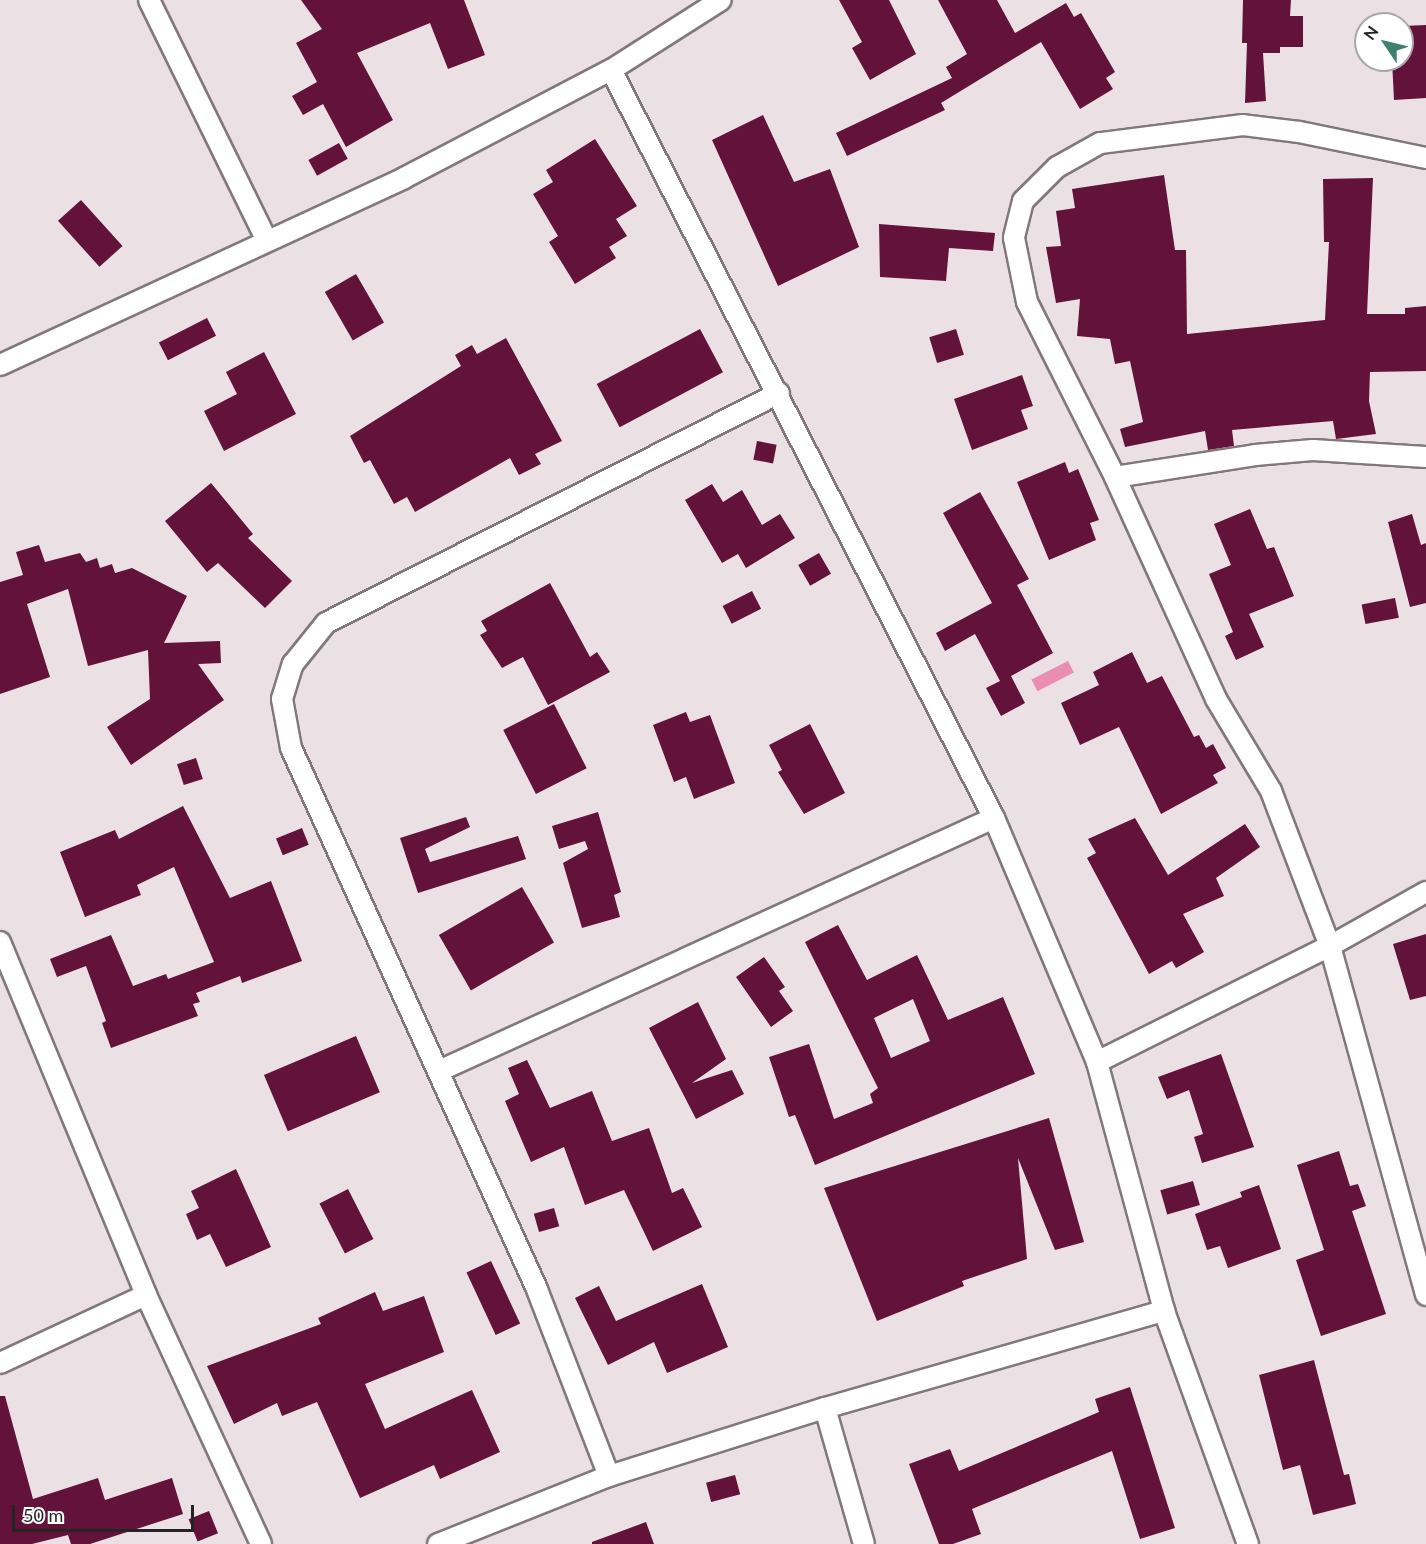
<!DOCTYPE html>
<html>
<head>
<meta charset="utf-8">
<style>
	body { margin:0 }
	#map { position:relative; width:1426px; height:1544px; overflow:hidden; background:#ebe0e4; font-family:Lato,sans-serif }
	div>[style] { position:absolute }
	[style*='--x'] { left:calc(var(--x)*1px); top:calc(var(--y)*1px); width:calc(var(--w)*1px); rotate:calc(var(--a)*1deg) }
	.water>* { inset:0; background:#ea8eb1; transform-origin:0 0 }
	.building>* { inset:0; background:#63123a; transform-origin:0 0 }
	.roads { filter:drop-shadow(2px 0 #82787b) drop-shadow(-2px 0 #82787b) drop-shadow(0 2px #82787b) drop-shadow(0 -2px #82787b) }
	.minor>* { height:20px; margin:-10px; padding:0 10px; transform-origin:10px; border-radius:10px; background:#fff }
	span { translate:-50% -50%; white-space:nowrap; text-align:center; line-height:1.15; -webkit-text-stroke:6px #fff; paint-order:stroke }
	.north { position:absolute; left:1354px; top:12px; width:60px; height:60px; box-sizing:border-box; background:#fff; border:2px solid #a9a7a7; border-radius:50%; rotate:305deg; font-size:16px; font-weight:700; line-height:24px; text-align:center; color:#272324 }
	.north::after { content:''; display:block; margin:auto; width:21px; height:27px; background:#3f8171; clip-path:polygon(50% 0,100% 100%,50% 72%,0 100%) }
	.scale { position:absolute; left:12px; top:1505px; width:182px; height:27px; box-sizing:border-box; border:3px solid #272324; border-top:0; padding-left:8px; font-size:18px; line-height:21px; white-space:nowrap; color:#272324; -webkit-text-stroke:4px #fff; paint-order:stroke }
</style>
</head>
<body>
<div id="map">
	<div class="water">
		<div style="left:1068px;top:661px;width:13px;height:41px;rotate:63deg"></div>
	</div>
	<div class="building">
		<div style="clip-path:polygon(301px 0,464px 0,485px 55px,448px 69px,430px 23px,357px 53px,393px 120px,346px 147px,323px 104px,303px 115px,292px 96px,317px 82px,296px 43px,322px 29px)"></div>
		<div style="clip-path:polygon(839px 0,889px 0,916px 54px,870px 80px,852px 48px,862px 42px)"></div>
		<div style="clip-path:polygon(938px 0,997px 0,1015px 33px,1066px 3px,1074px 17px,1081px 13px,1115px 72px,1106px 78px,1113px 89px,1080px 109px,1041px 42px,941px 103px,945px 110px,847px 156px,836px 133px,952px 78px,946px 67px,967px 54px)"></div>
		<div style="clip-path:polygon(1243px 0,1291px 0,1290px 16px,1303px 16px,1303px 47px,1280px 47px,1280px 53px,1263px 53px,1266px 101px,1245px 103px,1247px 43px,1242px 43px)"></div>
		<div style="clip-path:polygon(1426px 25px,1426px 98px,1394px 100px,1392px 60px,1402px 60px,1402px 26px)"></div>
		<div style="clip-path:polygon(763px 115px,794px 182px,830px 169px,859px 247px,778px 286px,712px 140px)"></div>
		<div style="clip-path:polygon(595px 139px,637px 206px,616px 219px,627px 236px,609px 247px,616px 258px,575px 284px,549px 242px,558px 236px,533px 194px,553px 182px,546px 170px)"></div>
		<div style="left:339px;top:143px;width:18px;height:35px;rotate:61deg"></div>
		<div style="clip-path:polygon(1164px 175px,1175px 250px,1186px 250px,1187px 334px,1325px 320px,1329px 242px,1324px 242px,1323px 179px,1373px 178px,1367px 314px,1405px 314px,1405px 308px,1426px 306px,1426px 371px,1370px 372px,1369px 401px,1376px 434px,1336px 439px,1333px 421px,1232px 430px,1234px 446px,1208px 450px,1205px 431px,1125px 447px,1120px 429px,1143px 422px,1130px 361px,1115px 364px,1110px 339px,1077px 336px,1080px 299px,1056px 303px,1046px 247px,1061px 246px,1056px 211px,1075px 208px,1072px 189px)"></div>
		<div style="left:81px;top:200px;width:62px;height:31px;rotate:48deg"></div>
		<div style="clip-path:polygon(879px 224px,995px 233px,993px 251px,949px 248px,946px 281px,880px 277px)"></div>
		<div style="left:356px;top:274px;width:56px;height:36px;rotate:60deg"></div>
		<div style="left:207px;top:318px;width:20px;height:54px;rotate:63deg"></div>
		<div style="left:700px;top:329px;width:49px;height:117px;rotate:62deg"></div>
		<div style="left:956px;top:329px;width:27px;height:28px;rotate:73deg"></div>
		<div style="clip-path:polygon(506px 338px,562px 441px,535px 454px,541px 464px,519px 475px,510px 458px,415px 512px,407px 497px,394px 504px,370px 460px,364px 463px,350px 436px,461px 366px,455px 355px,472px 345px,477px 354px)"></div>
		<div style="clip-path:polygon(264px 352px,296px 414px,224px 451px,204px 411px,237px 394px,226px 372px)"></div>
		<div style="clip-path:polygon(1022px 375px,1033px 406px,1021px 410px,1028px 429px,972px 450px,954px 399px)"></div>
		<div style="left:757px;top:441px;width:20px;height:19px;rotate:11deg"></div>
		<div style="clip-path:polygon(1065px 462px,1069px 473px,1078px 469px,1099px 520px,1090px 523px,1096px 540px,1049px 560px,1017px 482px)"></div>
		<div style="clip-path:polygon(211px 483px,253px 534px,248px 538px,292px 581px,265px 608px,218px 563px,207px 572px,165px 521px)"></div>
		<div style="clip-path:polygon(712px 484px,723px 502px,742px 490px,762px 525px,780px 514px,795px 538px,746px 568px,738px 554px,722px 563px,685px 500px)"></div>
		<div style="clip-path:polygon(980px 492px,1029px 579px,1017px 585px,1053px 653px,1011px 676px,1025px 703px,1001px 716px,986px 688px,1000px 681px,975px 634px,945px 651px,936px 633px,992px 603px,943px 513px)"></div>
		<div style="clip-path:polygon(1250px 509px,1267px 549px,1274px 547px,1294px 596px,1249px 614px,1264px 647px,1236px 660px,1225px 636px,1233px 632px,1209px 574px,1231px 565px,1214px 524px)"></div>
		<div style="clip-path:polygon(1412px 514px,1421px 545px,1426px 543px,1426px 603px,1410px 607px,1388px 522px)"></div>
		<div style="clip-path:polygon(39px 545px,45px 562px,80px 553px,86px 562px,97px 558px,100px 568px,112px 564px,115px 573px,132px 568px,187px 596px,164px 643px,220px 641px,221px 663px,198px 664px,224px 700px,131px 765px,107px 727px,150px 699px,148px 650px,88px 666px,68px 589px,27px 604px,50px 677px,0 694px,0 582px,23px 575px,16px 552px)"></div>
		<div style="left:819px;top:553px;width:24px;height:24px;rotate:60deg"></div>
		<div style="clip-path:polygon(550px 583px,590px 657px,597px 652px,610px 672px,548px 705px,523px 657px,502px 668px,480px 635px,487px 631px,481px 621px)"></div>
		<div style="left:752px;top:591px;width:20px;height:33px;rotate:63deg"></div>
		<div style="left:1395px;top:598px;width:20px;height:34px;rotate:79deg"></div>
		<div style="clip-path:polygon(1132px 652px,1147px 683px,1162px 676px,1194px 737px,1199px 735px,1206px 748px,1213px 744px,1226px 768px,1213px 775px,1218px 783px,1161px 814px,1119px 727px,1080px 745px,1061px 703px,1099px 685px,1093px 672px)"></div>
		<div style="left:554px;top:704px;width:72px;height:57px;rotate:63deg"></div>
		<div style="clip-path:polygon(686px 712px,690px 722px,710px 715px,735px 783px,694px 799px,686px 777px,674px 782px,653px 725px)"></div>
		<div style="clip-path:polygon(810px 724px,845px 793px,804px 814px,778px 772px,782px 770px,769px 745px)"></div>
		<div style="left:196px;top:758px;width:22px;height:20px;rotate:72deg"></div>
		<div style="clip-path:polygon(183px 806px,230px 898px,271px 881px,302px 961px,242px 983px,240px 976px,196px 993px,200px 1002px,193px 1004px,198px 1016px,111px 1048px,102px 1023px,106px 1021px,86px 966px,57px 977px,50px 959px,111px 935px,133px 986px,166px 974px,168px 979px,214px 962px,174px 867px,137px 885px,141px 895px,85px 917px,60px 852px,115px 830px,119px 839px)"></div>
		<div style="clip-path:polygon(598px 812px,621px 892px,614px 895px,620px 917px,582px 928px,563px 863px,588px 849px,585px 841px,559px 849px,552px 826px)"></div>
		<div style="clip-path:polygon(466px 817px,470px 827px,425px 849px,430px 862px,518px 836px,526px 859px,418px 893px,400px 838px)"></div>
		<div style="clip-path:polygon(1135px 818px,1168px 875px,1245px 824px,1260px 847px,1216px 878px,1224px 896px,1183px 914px,1204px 952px,1176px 968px,1172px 961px,1149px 974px,1087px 858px,1096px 853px,1088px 839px)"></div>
		<div style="left:302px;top:828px;width:18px;height:28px;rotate:68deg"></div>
		<div style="left:522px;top:887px;width:64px;height:96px;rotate:60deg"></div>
		<div style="clip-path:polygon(evenodd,838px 925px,867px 980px,917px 955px,948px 1020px,1003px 997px,1035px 1074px,815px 1165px,795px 1115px,789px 1117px,769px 1057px,809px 1044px,834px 1119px,873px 1103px,870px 1094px,878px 1088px,805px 942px,838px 925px,913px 999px,930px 1041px,891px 1058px,874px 1018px,913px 999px)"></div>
		<div style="clip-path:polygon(1426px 934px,1426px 996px,1410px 1000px,1393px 944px)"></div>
		<div style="clip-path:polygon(764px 957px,785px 987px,779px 991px,793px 1011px,771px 1027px,736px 977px)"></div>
		<div style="clip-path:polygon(698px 1002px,726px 1059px,692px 1083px,732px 1070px,744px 1094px,696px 1119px,649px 1028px)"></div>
		<div style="left:356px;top:1036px;width:61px;height:100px;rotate:67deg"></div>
		<div style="clip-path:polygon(1221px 1054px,1254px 1147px,1202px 1163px,1194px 1137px,1203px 1134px,1189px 1090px,1167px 1099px,1158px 1077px)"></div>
		<div style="clip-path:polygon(527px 1060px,550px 1108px,592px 1091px,612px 1141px,649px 1128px,672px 1193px,683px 1188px,702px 1227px,653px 1251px,624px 1190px,585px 1205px,564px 1147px,531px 1162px,505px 1101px,519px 1094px,508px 1068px)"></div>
		<div style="clip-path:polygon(1049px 1118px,1084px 1242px,1055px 1250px,1018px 1158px,1027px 1259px,962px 1281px,964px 1286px,877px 1321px,824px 1188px)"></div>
		<div style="clip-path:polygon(1339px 1151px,1350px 1186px,1358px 1184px,1366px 1206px,1352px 1211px,1386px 1314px,1321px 1336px,1296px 1260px,1324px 1250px,1297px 1165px)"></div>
		<div style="clip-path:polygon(236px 1169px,271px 1247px,226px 1267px,210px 1234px,197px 1240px,186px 1214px,199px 1208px,191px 1191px)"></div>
		<div style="left:1193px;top:1181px;width:25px;height:34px;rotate:74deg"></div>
		<div style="clip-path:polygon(1259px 1185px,1281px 1249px,1228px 1268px,1220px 1246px,1207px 1250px,1195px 1214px,1242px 1197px,1240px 1192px)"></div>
		<div style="left:348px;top:1189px;width:56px;height:32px;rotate:63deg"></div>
		<div style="left:554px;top:1208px;width:19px;height:21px;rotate:74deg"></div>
		<div style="left:491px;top:1261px;width:69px;height:27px;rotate:65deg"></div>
		<div style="clip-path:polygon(702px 1284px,728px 1347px,667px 1373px,654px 1342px,608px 1365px,575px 1298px,599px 1286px,616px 1321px)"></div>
		<div style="clip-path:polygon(375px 1292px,383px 1311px,424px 1296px,444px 1352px,365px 1384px,385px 1429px,472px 1390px,500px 1452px,440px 1479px,434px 1465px,360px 1498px,317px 1402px,282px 1416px,277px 1403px,234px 1424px,207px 1366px,321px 1324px,318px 1318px)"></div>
		<div style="clip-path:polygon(1314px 1360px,1344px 1475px,1349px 1474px,1356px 1504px,1313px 1515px,1300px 1465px,1283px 1470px,1259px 1375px)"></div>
		<div style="clip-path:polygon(1130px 1387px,1175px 1528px,1140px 1539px,1112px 1451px,972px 1509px,981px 1534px,953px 1544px,939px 1544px,909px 1464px,950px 1449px,959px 1471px,1099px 1412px,1095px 1399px)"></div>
		<div style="clip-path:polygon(0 1396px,5px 1396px,33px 1499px,98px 1478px,105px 1500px,172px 1478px,183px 1514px,90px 1544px,71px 1544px,68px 1535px,32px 1544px,0 1544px)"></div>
		<div style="left:735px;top:1475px;width:20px;height:30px;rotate:75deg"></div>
		<div style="left:209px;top:1511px;width:24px;height:22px;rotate:68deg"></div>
		<div style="clip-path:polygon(646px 1522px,654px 1544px,592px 1544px,592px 1542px)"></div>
	</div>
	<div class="roads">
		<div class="minor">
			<div style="--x:149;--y:0;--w:266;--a:63.9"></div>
			<div style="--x:611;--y:70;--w:840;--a:62.89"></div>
			<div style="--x:994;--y:818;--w:265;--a:67.1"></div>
			<div style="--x:1097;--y:1062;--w:258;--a:74.9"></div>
			<div style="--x:1164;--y:1311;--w:248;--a:70.2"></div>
			<div style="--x:1426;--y:158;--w:130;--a:-168.4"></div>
			<div style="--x:1299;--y:132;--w:56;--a:-172.9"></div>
			<div style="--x:1243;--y:125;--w:144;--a:172.8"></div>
			<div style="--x:1100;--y:143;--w:49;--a:150.8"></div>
			<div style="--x:1057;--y:167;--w:48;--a:135"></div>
			<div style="--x:1023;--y:201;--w:38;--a:104"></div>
			<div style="--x:1014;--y:238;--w:65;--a:78.5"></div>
			<div style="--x:1027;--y:302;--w:196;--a:63.3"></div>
			<div style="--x:1115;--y:477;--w:244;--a:65.5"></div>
			<div style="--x:1216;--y:699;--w:107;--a:59.1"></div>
			<div style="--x:1271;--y:791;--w:166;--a:69.2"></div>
			<div style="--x:1330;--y:946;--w:362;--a:74.6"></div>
			<div style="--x:0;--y:365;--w:445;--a:-24.8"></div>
			<div style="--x:404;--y:178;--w:233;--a:-27.6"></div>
			<div style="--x:611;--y:70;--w:130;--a:-32.5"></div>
			<div style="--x:1115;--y:477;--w:142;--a:-8.9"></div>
			<div style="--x:1255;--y:455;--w:58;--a:-4.9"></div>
			<div style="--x:1313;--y:450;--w:113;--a:3.5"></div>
			<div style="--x:0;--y:942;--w:382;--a:67.5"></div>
			<div style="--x:146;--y:1295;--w:274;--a:65.2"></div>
			<div style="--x:1097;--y:1062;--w:260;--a:-26.5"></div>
			<div style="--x:1330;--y:946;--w:110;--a:-29.4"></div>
			<div style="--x:439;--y:1071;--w:610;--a:-24.51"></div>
			<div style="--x:0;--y:1363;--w:161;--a:-25"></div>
			<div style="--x:825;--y:1408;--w:141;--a:74"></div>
			<div style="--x:609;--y:1476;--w:200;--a:-111.1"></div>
			<div style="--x:537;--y:1289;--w:594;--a:-114.45"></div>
			<div style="--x:291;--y:748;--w:50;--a:-100.4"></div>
			<div style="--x:282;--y:699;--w:37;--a:-73"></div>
			<div style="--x:293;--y:664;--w:53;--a:-51.2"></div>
			<div style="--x:326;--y:623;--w:508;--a:-26.92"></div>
			<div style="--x:438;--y:1544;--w:184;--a:-21.7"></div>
			<div style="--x:609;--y:1476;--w:226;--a:-17.5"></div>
			<div style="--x:825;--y:1408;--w:353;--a:-16"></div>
		</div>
	</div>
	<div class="north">N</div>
	<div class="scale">50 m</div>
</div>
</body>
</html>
